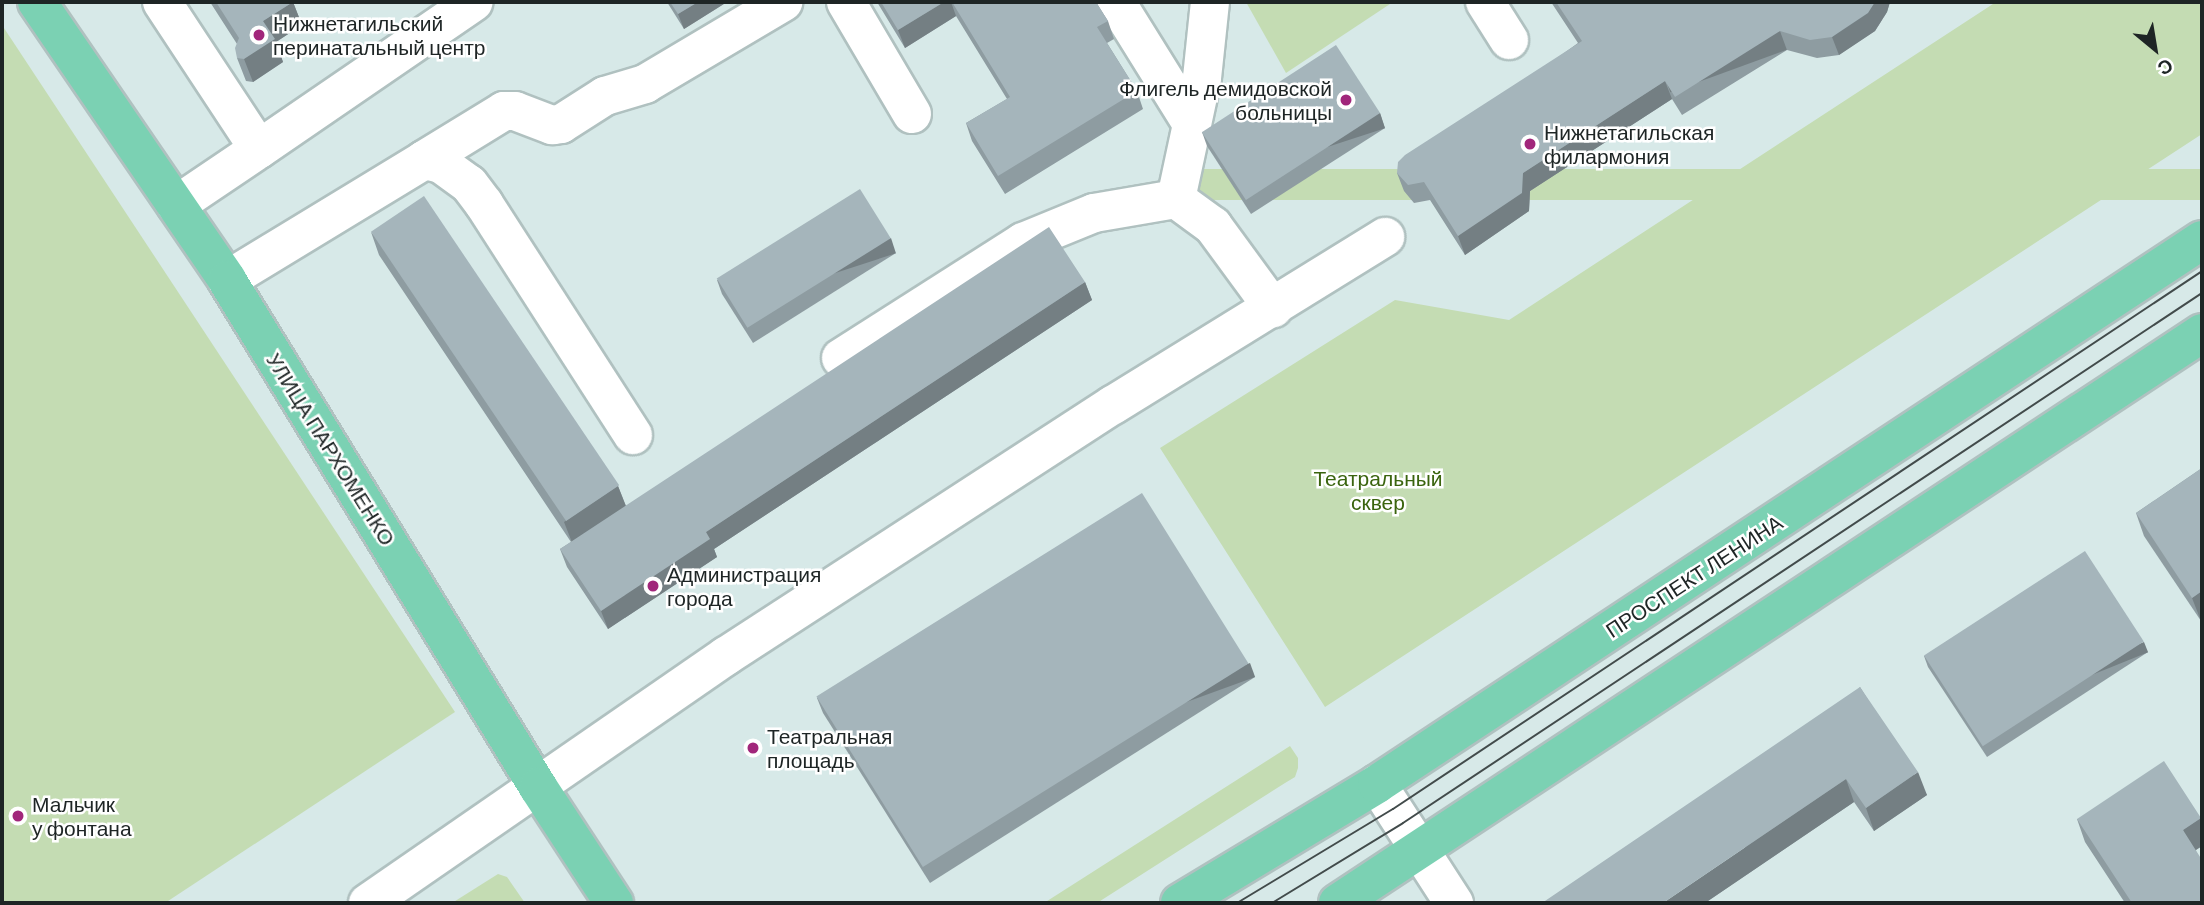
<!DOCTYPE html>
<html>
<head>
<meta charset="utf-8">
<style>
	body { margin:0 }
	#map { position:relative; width:2204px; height:905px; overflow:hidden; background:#d7e9e8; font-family:Barlow,sans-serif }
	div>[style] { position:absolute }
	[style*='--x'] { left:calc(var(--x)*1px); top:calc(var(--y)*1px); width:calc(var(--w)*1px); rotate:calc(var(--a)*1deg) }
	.green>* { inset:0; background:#c4dcb3; transform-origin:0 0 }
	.roads { filter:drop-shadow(2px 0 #b0c1c0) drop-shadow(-2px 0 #b0c1c0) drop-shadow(0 2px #b0c1c0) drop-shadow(0 -2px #b0c1c0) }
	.minor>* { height:38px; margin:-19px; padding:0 19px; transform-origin:19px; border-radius:19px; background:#fff }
	.major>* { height:38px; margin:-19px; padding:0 19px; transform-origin:19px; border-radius:19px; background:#7bd1b3 }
	.tram>* { height:2px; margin:-1px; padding:0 1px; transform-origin:1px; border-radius:1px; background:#424b4b }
	.wall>* { inset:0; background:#8e9ca1 }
	.shaded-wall>* { inset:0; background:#747f83; transform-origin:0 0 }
	.building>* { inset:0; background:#a5b5bb; transform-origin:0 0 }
	.dots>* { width:19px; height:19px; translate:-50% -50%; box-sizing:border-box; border:4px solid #fff; border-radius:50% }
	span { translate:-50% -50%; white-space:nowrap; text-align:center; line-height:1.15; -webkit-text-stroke:5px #fff; paint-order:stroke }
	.poi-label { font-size:21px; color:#1e2525 }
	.left { translate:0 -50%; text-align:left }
	.right { translate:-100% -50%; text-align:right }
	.street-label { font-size:21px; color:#1e2525 }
	.park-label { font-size:21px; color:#3a640e }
	.frame { position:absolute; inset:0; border:4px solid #1e2525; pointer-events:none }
	.north { position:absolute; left:2120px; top:14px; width:70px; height:70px; -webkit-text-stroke:5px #fff; paint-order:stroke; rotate:150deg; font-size:19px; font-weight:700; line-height:28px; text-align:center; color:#1e2525 }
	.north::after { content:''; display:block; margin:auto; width:24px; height:32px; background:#1e2525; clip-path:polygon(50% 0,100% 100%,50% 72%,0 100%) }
</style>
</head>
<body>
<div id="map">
	<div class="green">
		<div style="clip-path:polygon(1246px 2px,1393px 2px,1286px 73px)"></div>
		<div style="clip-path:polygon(1996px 2px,2202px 2px,2202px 134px,1325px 707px,1160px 448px,1395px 300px,1509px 320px)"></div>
		<div style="clip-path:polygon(2px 25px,455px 712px,165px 903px,2px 903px)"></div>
		<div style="left:2202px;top:169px;width:31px;height:1030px;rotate:90deg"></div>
		<div style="clip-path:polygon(1290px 746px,1298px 758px,1298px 768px,1295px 777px,1285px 783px,1097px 903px,1044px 903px)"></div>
		<div style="clip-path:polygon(498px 874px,507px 877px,525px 903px,452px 903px)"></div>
	</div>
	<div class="roads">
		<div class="minor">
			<div style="--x:162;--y:2;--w:176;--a:56.6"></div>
			<div style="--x:259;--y:149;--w:260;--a:-34.4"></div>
			<div style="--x:846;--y:2;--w:130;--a:59.5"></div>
			<div style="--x:1116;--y:2;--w:144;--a:58.1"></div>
			<div style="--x:1485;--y:2;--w:45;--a:57.7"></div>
			<div style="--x:424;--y:160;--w:94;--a:-31.5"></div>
			<div style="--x:504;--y:111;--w:11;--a:0"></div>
			<div style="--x:515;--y:111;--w:40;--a:21"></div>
			<div style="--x:552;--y:125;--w:9;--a:-6"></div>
			<div style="--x:561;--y:124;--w:52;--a:-32.5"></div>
			<div style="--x:605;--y:96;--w:42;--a:-16.7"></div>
			<div style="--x:645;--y:84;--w:161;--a:-30.7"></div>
			<div style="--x:1176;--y:199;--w:124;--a:-77.9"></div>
			<div style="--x:1202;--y:78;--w:76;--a:-84"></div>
			<div style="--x:176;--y:205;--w:100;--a:-34"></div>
			<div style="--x:227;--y:280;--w:231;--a:-31.3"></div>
			<div style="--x:424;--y:160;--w:17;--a:13"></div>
			<div style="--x:441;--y:164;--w:34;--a:36"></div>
			<div style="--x:469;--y:184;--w:25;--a:53"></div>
			<div style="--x:484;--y:204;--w:275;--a:57.2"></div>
			<div style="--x:841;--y:358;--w:216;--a:-32.5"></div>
			<div style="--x:1023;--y:242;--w:77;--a:-22.2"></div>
			<div style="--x:1094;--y:213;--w:83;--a:-9.7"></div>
			<div style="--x:1176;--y:199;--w:46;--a:36.1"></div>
			<div style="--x:1213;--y:226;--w:102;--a:53.8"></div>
			<div style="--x:1377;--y:784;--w:142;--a:57.1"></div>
			<div style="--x:368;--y:903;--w:435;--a:-34.6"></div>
			<div style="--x:726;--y:656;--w:461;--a:-33"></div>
			<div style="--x:1113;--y:405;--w:320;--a:-31.7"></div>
		</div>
		<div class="major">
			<div style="--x:37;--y:2;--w:337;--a:55.6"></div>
			<div style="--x:227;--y:280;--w:595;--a:58.47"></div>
			<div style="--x:538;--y:787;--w:139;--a:56.8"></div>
			<div style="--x:1180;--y:903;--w:230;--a:-31.1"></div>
			<div style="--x:1377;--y:784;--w:988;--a:-33.4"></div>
			<div style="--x:1338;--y:903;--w:1035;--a:-33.41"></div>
		</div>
	</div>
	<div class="tram">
		<div style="--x:1237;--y:903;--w:182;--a:-31.1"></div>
		<div style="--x:1393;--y:809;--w:972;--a:-33.62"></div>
		<div style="--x:1272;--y:903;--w:153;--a:-31.4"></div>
		<div style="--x:1403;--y:823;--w:959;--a:-33.56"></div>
	</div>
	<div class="wall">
		<div style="clip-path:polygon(210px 2px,293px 2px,302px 25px,276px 42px,283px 62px,253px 82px,246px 81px,237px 58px,237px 44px)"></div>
		<div style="clip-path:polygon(667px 2px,727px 2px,684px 29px)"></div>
		<div style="clip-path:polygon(877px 2px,1096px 2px,1108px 21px,1114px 39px,1107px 43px,1137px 91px,1143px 109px,1005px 194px,972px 141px,966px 123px,1007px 99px,956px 16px,905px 48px)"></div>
		<div style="clip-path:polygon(1551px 2px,1890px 2px,1887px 12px,1875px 31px,1839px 55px,1817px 58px,1787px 50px,1682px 115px,1672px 99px,1530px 191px,1529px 211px,1465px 255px,1430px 200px,1414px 203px,1404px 191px,1397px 173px,1578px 43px)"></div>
		<div style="clip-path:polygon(1380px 113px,1385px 128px,1251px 214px,1207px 146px,1202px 132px)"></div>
		<div style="clip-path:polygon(371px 232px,618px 486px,626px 506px,1085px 282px,1092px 300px,714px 549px,717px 557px,608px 629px,567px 567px,560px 549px,571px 542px,379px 255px)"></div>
		<div style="clip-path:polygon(896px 253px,753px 343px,722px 294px,717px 280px)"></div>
		<div style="clip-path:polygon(2202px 468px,2202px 620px,2201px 621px,2144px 536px,2136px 513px)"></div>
		<div style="clip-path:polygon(2148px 652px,1987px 757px,1928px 667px,1924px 656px)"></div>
		<div style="clip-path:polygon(1255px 677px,930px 883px,823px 713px,817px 698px)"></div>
		<div style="clip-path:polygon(1860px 687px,1927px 795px,1874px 831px,1854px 802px,1705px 903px)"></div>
		<div style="clip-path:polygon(2201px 818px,2202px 846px,2196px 850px,2202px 903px,2125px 903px,2085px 842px,2077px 819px)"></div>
	</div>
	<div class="shaded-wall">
		<div style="clip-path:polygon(293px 2px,302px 25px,276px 42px,283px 62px,253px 82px,244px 59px,263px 21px)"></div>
		<div style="clip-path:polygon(698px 2px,727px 2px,684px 29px,678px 14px)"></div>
		<div style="clip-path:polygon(944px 2px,951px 2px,956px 16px,905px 48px,898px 30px)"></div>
		<div style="clip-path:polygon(1875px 2px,1890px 2px,1887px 12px,1875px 31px,1839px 55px,1832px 37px)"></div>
		<div style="left:1780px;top:31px;width:20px;height:124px;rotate:70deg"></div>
		<div style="clip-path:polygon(1665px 81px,1672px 99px,1530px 191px,1529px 211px,1465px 255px,1458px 236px,1523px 173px)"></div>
		<div style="left:1380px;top:113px;width:16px;height:160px;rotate:72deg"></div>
		<div style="left:891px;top:238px;width:16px;height:169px;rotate:72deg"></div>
		<div style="clip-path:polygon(1085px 282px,1092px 300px,714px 549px,717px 557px,608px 629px,601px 611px,706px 532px)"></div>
		<div style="clip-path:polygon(618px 486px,627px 509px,573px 545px,564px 522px)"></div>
		<div style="clip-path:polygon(2202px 591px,2202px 620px,2201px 621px,2192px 598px)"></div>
		<div style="left:2144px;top:642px;width:11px;height:192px;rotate:68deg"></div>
		<div style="left:1250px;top:663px;width:15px;height:385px;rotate:70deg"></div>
		<div style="clip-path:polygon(1918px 772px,1927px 795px,1874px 831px,1866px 808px)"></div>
		<div style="clip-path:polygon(1846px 779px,1854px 802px,1705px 903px,1663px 903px)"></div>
		<div style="clip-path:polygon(2201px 818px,2202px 846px,2191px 853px,2183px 830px)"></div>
	</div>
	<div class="building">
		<div style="clip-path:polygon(216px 2px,293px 2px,263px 21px,275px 39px,244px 59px,237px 58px,235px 48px,239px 38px)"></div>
		<div style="clip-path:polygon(670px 2px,698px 2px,678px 14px)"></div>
		<div style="clip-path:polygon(881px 2px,944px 2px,898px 30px)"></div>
		<div style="clip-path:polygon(952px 2px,1096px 2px,1108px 21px,1097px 27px,1137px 91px,998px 176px,966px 123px,1010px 97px)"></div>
		<div style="clip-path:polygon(1556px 2px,1875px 2px,1868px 13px,1832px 37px,1810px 40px,1780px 31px,1675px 97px,1665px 81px,1523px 173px,1522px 193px,1458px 236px,1424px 182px,1408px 185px,1397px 173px,1398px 162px,1405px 155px,1582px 41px)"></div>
		<div style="left:1336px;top:45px;width:81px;height:160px;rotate:57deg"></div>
		<div style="left:860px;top:189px;width:58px;height:169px;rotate:58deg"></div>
		<div style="left:424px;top:196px;width:349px;height:64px;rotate:56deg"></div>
		<div style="clip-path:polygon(1049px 227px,1085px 282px,706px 532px,710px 539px,601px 611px,560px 549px)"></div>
		<div style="clip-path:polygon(2202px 468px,2202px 591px,2192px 598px,2136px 513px)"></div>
		<div style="left:1142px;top:493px;width:201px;height:384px;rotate:58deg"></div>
		<div style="left:2085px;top:551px;width:108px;height:192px;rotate:57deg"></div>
		<div style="clip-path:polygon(1860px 687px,1918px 772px,1866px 808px,1846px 779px,1663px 903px,1542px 903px)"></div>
		<div style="clip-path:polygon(2164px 761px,2201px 818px,2183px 830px,2202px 860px,2202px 903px,2132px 903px,2077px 819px)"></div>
	</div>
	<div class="dots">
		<div style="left:259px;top:35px;background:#a1267b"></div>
		<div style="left:1346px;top:100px;background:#a1267b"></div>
		<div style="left:1530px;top:144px;background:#a1267b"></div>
		<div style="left:653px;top:586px;background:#a1267b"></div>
		<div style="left:753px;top:748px;background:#a1267b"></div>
		<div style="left:18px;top:816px;background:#a1267b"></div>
	</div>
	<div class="poi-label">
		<span class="left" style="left:273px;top:35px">Нижнетагильский<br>перинатальный центр</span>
		<span class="right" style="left:1332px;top:100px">Флигель демидовской<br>больницы</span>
		<span class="left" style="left:1544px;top:144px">Нижнетагильская<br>филармония</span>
		<span class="left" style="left:667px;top:586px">Администрация<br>города</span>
		<span class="left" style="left:767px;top:748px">Театральная<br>площадь</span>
		<span class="left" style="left:32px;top:816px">Мальчик<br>у фонтана</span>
	</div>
	<div class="street-label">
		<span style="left:331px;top:449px;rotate:58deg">УЛИЦА ПАРХОМЕНКО</span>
		<span style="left:1694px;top:576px;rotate:-33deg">ПРОСПЕКТ ЛЕНИНА</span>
	</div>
	<div class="park-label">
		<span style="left:1378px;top:490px">Театральный<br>сквер</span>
	</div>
	<div class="frame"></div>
	<div class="north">С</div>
</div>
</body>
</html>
